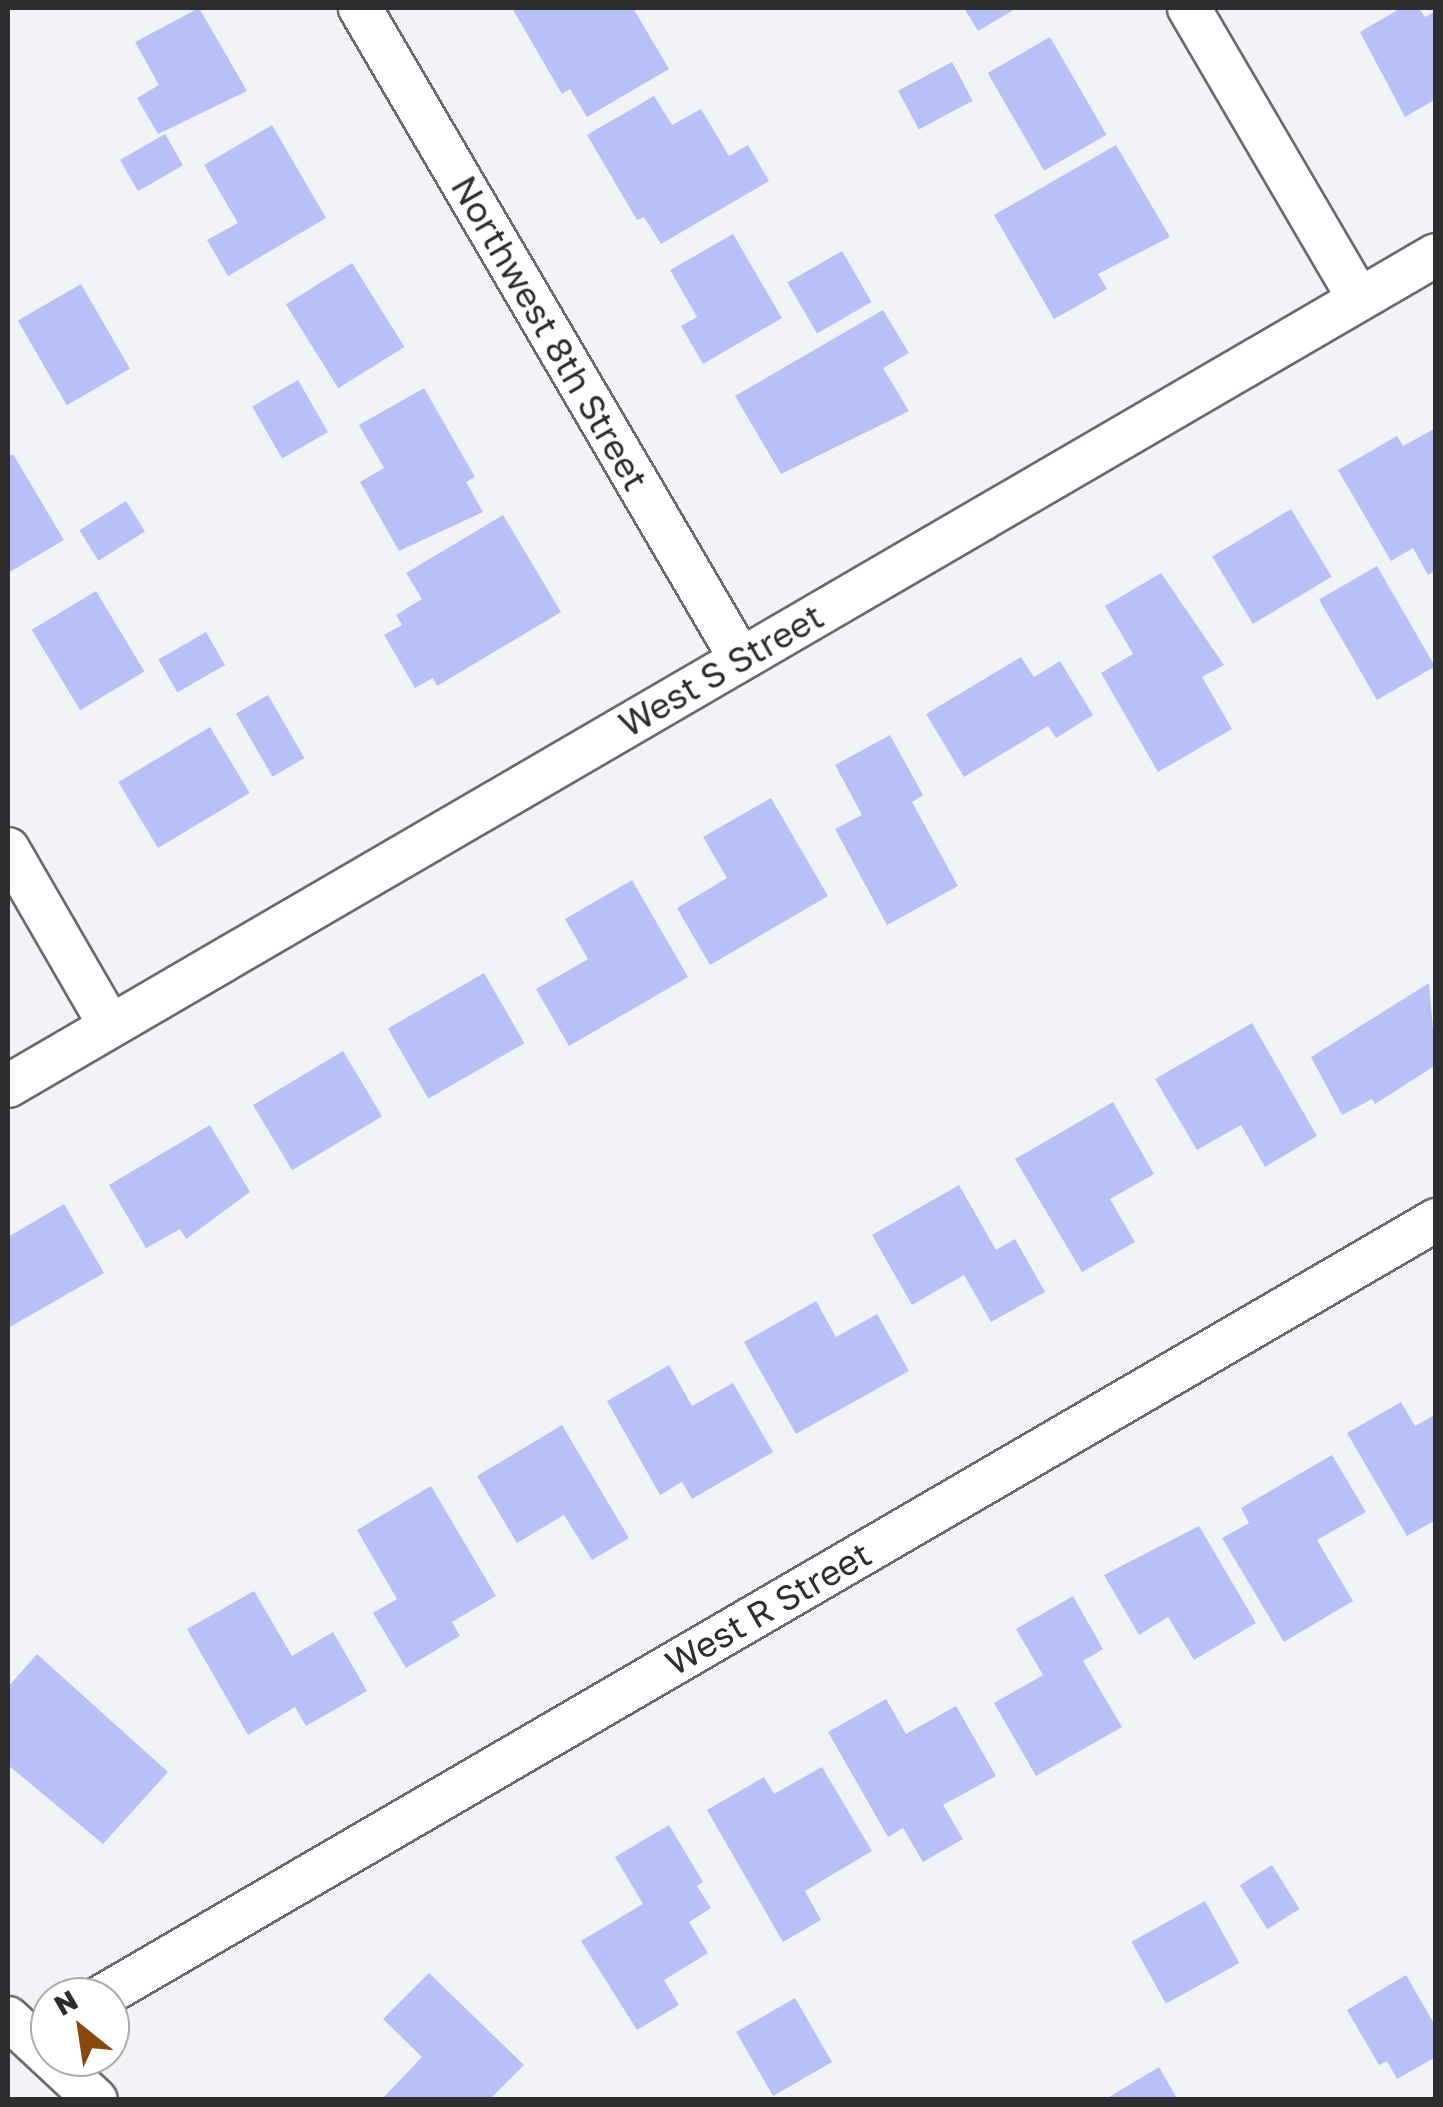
<!DOCTYPE html>
<html>
<head>
<meta charset="utf-8">
<style>
	body { margin:0 }
	#map { position:relative; width:1443px; height:2107px; overflow:hidden; background:#f2f3f7; font-family:"Golos Text",sans-serif }
	div>[style] { position:absolute }
	[style*='--x'] { left:calc(var(--x)*1px); top:calc(var(--y)*1px); width:calc(var(--w)*1px); rotate:calc(var(--a)*1deg) }
	.building>* { inset:0; background:#b8c1f7; transform-origin:0 0 }
	.roads { filter:drop-shadow(2px 0 #6a6b6e) drop-shadow(-2px 0 #6a6b6e) drop-shadow(0 2px #6a6b6e) drop-shadow(0 -2px #6a6b6e) }
	.minor>* { height:42px; margin:-21px; padding:0 21px; transform-origin:21px; border-radius:21px; background:#fff }
	span { translate:-50% -50%; white-space:nowrap; text-align:center; line-height:1.15; -webkit-text-stroke:8px #fff; paint-order:stroke }
	.street-label { font-size:35px; color:#2e2e30 }
	.frame { position:absolute; inset:0; border:10px solid #2e2e30; pointer-events:none }
	.north { position:absolute; left:30px; top:1977px; width:100px; height:100px; box-sizing:border-box; background:#fff; border:2px solid #ababac; border-radius:50%; rotate:330deg; font-size:28px; font-weight:700; line-height:40px; text-align:center; color:#2e2e30 }
	.north::after { content:''; display:block; margin:auto; width:35px; height:45px; background:#884a0e; clip-path:polygon(50% 0,100% 100%,50% 72%,0 100%) }
</style>
</head>
<body>
<div id="map">
	<div class="building">
		<div style="clip-path:polygon(199px 8px,247px 91px,158px 134px,137px 98px,159px 85px,135px 42px)"></div>
		<div style="clip-path:polygon(512px 8px,633px 8px,669px 69px,587px 117px,570px 89px,562px 94px)"></div>
		<div style="clip-path:polygon(964px 8px,1017px 8px,978px 31px)"></div>
		<div style="clip-path:polygon(1401px 8px,1419px 8px,1425px 17px,1436px 11px,1436px 99px,1405px 117px,1360px 32px)"></div>
		<div style="left:1050px;top:37px;width:113px;height:72px;rotate:60deg"></div>
		<div style="left:952px;top:62px;width:44px;height:61px;rotate:62deg"></div>
		<div style="clip-path:polygon(654px 96px,672px 125px,701px 109px,729px 156px,748px 145px,769px 181px,661px 244px,644px 217px,637px 220px,587px 135px)"></div>
		<div style="clip-path:polygon(272px 125px,326px 218px,228px 276px,207px 240px,238px 223px,204px 165px)"></div>
		<div style="left:165px;top:134px;width:36px;height:52px;rotate:60deg"></div>
		<div style="clip-path:polygon(1116px 145px,1170px 237px,1098px 274px,1107px 289px,1054px 319px,994px 215px)"></div>
		<div style="clip-path:polygon(733px 234px,782px 318px,703px 364px,681px 326px,697px 317px,670px 270px)"></div>
		<div style="left:842px;top:251px;width:59px;height:63px;rotate:60deg"></div>
		<div style="left:352px;top:263px;width:99px;height:78px;rotate:58deg"></div>
		<div style="left:81px;top:284px;width:98px;height:73px;rotate:60deg"></div>
		<div style="clip-path:polygon(883px 310px,909px 353px,883px 368px,909px 411px,781px 474px,735px 396px)"></div>
		<div style="left:298px;top:380px;width:60px;height:53px;rotate:60deg"></div>
		<div style="clip-path:polygon(424px 388px,475px 477px,466px 482px,483px 512px,399px 551px,360px 482px,384px 468px,359px 425px)"></div>
		<div style="clip-path:polygon(1436px 428px,1436px 570px,1428px 575px,1413px 548px,1391px 561px,1338px 470px,1397px 436px,1403px 446px)"></div>
		<div style="clip-path:polygon(13px 454px,64px 540px,8px 573px,8px 457px)"></div>
		<div style="left:126px;top:501px;width:36px;height:55px;rotate:58deg"></div>
		<div style="left:1291px;top:509px;width:79px;height:92px;rotate:59deg"></div>
		<div style="clip-path:polygon(503px 515px,561px 612px,437px 686px,433px 678px,415px 688px,384px 635px,402px 625px,396px 615px,422px 599px,406px 573px)"></div>
		<div style="left:1377px;top:566px;width:116px;height:67px;rotate:60deg"></div>
		<div style="clip-path:polygon(1161px 573px,1224px 665px,1202px 677px,1232px 729px,1158px 772px,1101px 673px,1133px 654px,1105px 606px)"></div>
		<div style="left:96px;top:591px;width:94px;height:75px;rotate:59deg"></div>
		<div style="left:206px;top:632px;width:38px;height:55px;rotate:60deg"></div>
		<div style="clip-path:polygon(1021px 657px,1034px 677px,1060px 661px,1093px 715px,1056px 738px,1048px 726px,964px 777px,926px 714px)"></div>
		<div style="left:268px;top:695px;width:73px;height:37px;rotate:60deg"></div>
		<div style="left:210px;top:727px;width:77px;height:107px;rotate:59deg"></div>
		<div style="clip-path:polygon(890px 735px,923px 795px,912px 802px,958px 886px,887px 925px,835px 829px,862px 815px,835px 765px)"></div>
		<div style="clip-path:polygon(771px 798px,828px 896px,710px 965px,677px 908px,727px 878px,703px 837px)"></div>
		<div style="clip-path:polygon(632px 880px,688px 977px,569px 1046px,536px 989px,588px 959px,565px 919px)"></div>
		<div style="left:484px;top:973px;width:81px;height:111px;rotate:60deg"></div>
		<div style="clip-path:polygon(1429px 983px,1436px 1065px,1375px 1104px,1372px 1099px,1342px 1115px,1311px 1057px)"></div>
		<div style="clip-path:polygon(1252px 1023px,1317px 1136px,1265px 1167px,1241px 1125px,1197px 1150px,1155px 1079px)"></div>
		<div style="left:343px;top:1051px;width:76px;height:105px;rotate:59deg"></div>
		<div style="clip-path:polygon(1113px 1102px,1154px 1174px,1110px 1199px,1135px 1242px,1082px 1272px,1015px 1159px)"></div>
		<div style="clip-path:polygon(210px 1125px,250px 1192px,186px 1239px,180px 1229px,146px 1248px,109px 1185px)"></div>
		<div style="clip-path:polygon(959px 1185px,996px 1250px,1015px 1239px,1045px 1292px,991px 1322px,964px 1275px,912px 1305px,872px 1235px)"></div>
		<div style="clip-path:polygon(64px 1204px,104px 1273px,8px 1328px,8px 1237px)"></div>
		<div style="clip-path:polygon(816px 1301px,836px 1337px,877px 1314px,909px 1371px,796px 1434px,744px 1342px)"></div>
		<div style="clip-path:polygon(669px 1365px,692px 1406px,733px 1383px,773px 1452px,692px 1499px,682px 1482px,660px 1495px,607px 1401px)"></div>
		<div style="clip-path:polygon(1401px 1402px,1415px 1426px,1436px 1414px,1436px 1520px,1407px 1536px,1347px 1433px)"></div>
		<div style="clip-path:polygon(562px 1425px,629px 1538px,592px 1560px,564px 1515px,517px 1543px,477px 1476px)"></div>
		<div style="clip-path:polygon(1332px 1455px,1366px 1512px,1317px 1540px,1353px 1601px,1284px 1642px,1222px 1538px,1249px 1523px,1241px 1508px)"></div>
		<div style="clip-path:polygon(431px 1486px,496px 1596px,452px 1622px,460px 1636px,406px 1668px,373px 1613px,397px 1599px,357px 1530px)"></div>
		<div style="clip-path:polygon(1199px 1526px,1256px 1623px,1194px 1660px,1168px 1617px,1139px 1635px,1104px 1575px)"></div>
		<div style="clip-path:polygon(254px 1591px,292px 1656px,333px 1632px,367px 1691px,306px 1726px,295px 1707px,248px 1735px,187px 1629px)"></div>
		<div style="clip-path:polygon(1073px 1596px,1103px 1649px,1083px 1661px,1122px 1727px,1036px 1776px,994px 1703px,1043px 1675px,1016px 1629px)"></div>
		<div style="clip-path:polygon(37px 1654px,168px 1772px,103px 1844px,8px 1765px,8px 1687px)"></div>
		<div style="clip-path:polygon(886px 1699px,906px 1734px,956px 1706px,996px 1776px,943px 1805px,963px 1839px,923px 1862px,903px 1828px,888px 1837px,828px 1732px)"></div>
		<div style="clip-path:polygon(822px 1767px,872px 1851px,805px 1891px,821px 1920px,783px 1942px,707px 1810px,764px 1777px,774px 1794px)"></div>
		<div style="clip-path:polygon(669px 1825px,703px 1882px,697px 1886px,711px 1908px,689px 1922px,708px 1953px,664px 1980px,679px 2005px,637px 2030px,581px 1941px,643px 1904px,615px 1857px)"></div>
		<div style="left:1272px;top:1865px;width:52px;height:38px;rotate:58deg"></div>
		<div style="left:1205px;top:1901px;width:71px;height:84px;rotate:61deg"></div>
		<div style="clip-path:polygon(429px 1973px,524px 2065px,489px 2100px,381px 2100px,422px 2057px,383px 2019px)"></div>
		<div style="clip-path:polygon(1406px 1975px,1436px 2027px,1436px 2057px,1397px 2079px,1387px 2061px,1379px 2065px,1347px 2010px)"></div>
		<div style="left:795px;top:1998px;width:74px;height:68px;rotate:60deg"></div>
		<div style="clip-path:polygon(1159px 2067px,1178px 2100px,1104px 2100px)"></div>
	</div>
	<div class="roads">
		<div class="minor">
			<div style="--x:360;--y:8;--w:753;--a:59.69"></div>
			<div style="--x:1189;--y:8;--w:337;--a:59.7"></div>
			<div style="--x:8;--y:849;--w:204;--a:60"></div>
			<div style="--x:8;--y:1086;--w:1652;--a:-30.2"></div>
			<div style="--x:101;--y:1997;--w:1545;--a:-30.2"></div>
			<div style="--x:8;--y:2018;--w:120;--a:43"></div>
		</div>
	</div>
	<div class="street-label">
		<span style="left:550px;top:333px;rotate:60deg">Northwest 8th Street</span>
		<span style="left:721px;top:670px;rotate:-30deg">West S Street</span>
		<span style="left:768px;top:1608px;rotate:-30deg">West R Street</span>
	</div>
	<div class="frame"></div>
	<div class="north">N</div>
</div>
</body>
</html>
